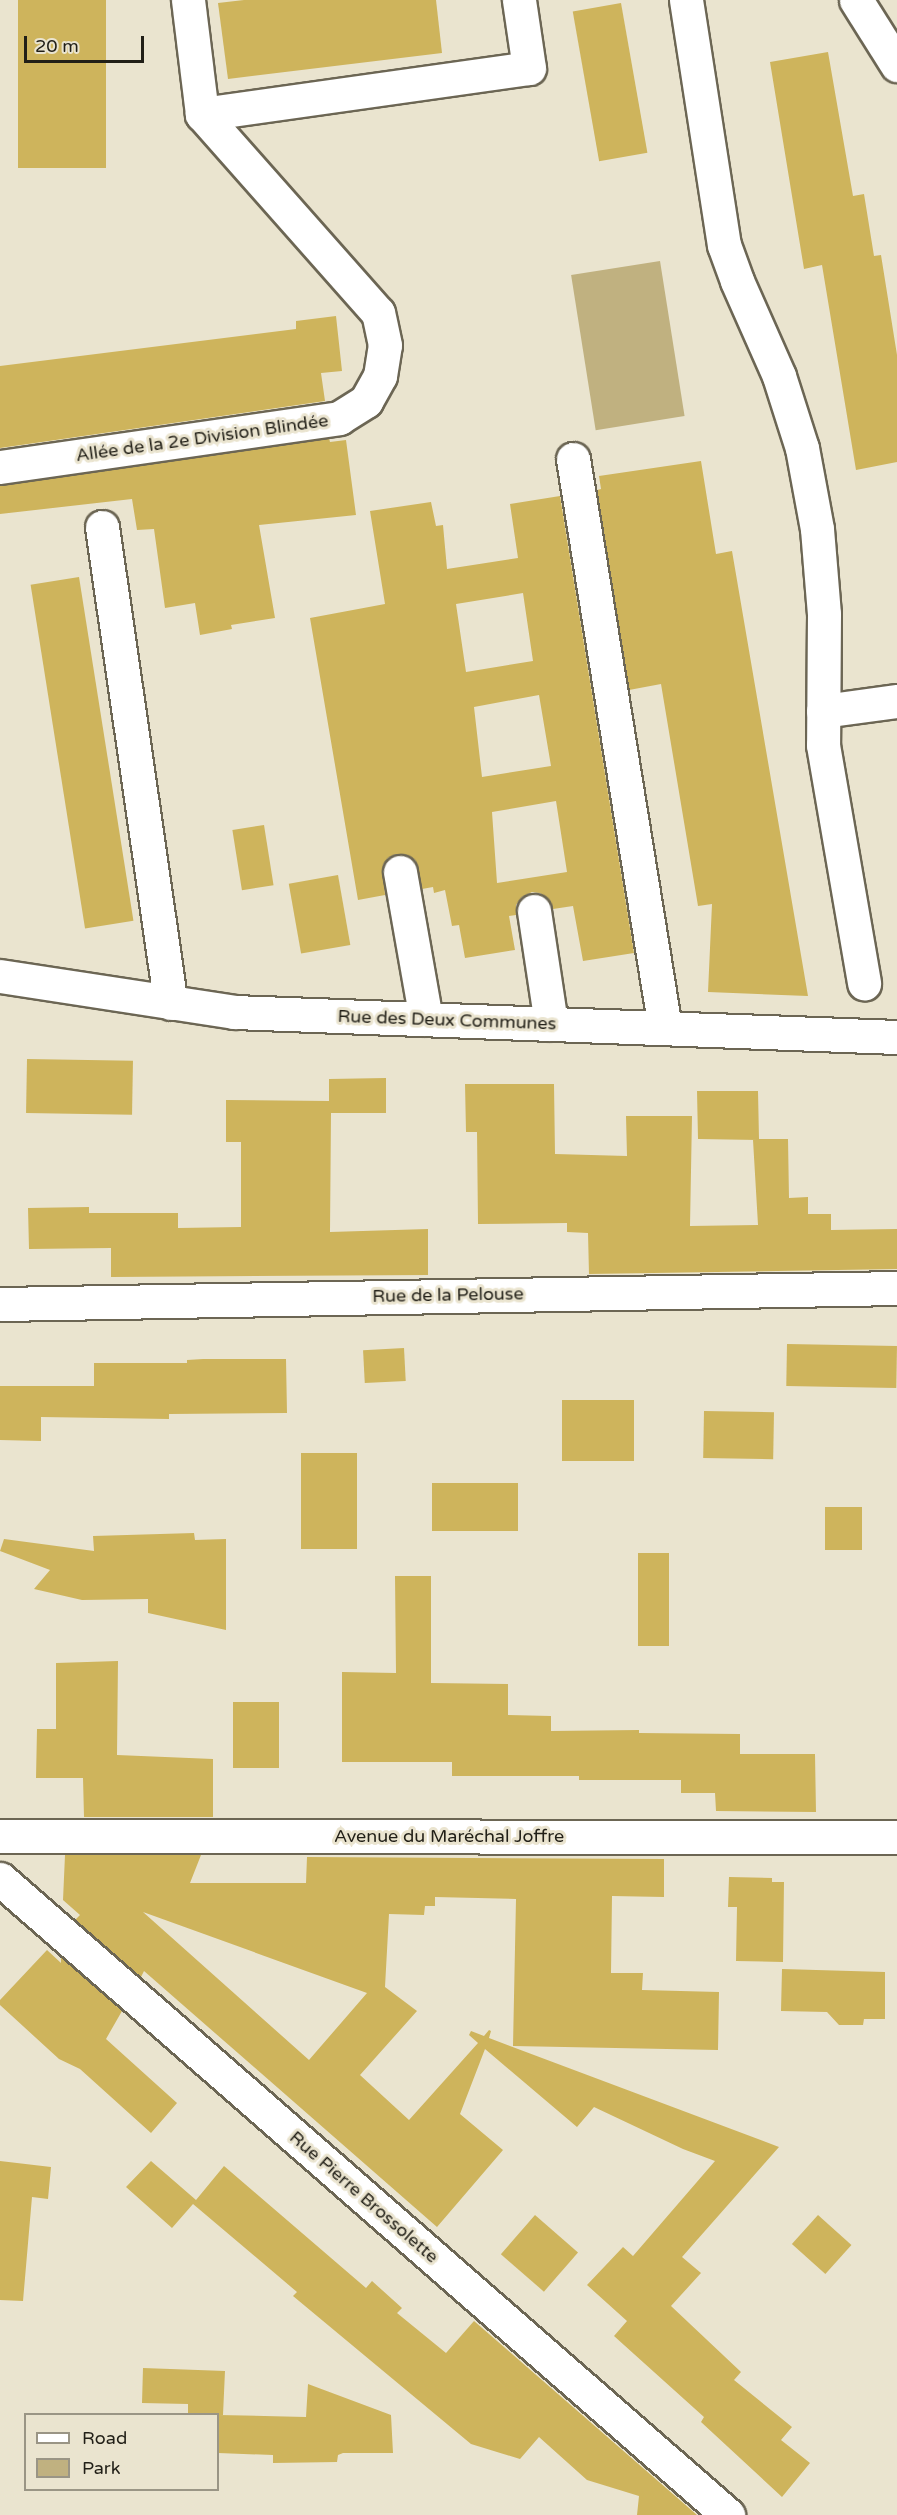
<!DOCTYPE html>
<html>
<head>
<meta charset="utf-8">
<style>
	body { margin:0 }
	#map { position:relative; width:897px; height:2515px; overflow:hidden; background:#eae4cf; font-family:"Varela Round",sans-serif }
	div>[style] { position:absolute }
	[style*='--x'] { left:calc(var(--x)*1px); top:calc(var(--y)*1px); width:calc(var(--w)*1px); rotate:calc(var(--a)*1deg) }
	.green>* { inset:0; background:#c0b180; transform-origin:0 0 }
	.building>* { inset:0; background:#ceb45c; transform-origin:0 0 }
	.roads { filter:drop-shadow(2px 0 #6c6654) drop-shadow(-2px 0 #6c6654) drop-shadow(0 2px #6c6654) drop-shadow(0 -2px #6c6654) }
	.minor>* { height:33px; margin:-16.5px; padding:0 16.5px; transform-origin:16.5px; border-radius:16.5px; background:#fff }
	span { translate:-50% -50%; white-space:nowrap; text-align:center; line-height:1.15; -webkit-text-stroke:6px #eae4cf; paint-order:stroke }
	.street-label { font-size:18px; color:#211f17 }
	.legend { position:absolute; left:24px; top:2413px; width:195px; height:78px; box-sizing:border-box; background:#eae4cf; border:2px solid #9a9585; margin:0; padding:8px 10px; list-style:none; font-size:18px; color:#211f17 }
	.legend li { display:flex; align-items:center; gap:12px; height:30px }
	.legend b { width:30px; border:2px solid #9a9585 }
	.scale { position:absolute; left:24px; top:36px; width:120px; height:27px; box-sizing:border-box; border:3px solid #211f17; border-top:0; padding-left:8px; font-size:18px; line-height:21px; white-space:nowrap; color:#211f17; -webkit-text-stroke:4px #eae4cf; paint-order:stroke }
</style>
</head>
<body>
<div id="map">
	<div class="green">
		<div style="left:660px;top:261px;width:157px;height:90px;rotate:81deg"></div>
	</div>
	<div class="building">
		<div style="left:18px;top:0;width:88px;height:168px"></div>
		<div style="clip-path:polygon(244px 0,436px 0,442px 53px,228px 79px,218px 3px)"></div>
		<div style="left:621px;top:3px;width:152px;height:49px;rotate:80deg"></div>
		<div style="clip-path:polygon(828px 52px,853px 196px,864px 194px,874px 256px,881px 255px,897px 355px,897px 462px,856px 470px,822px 265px,804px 269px,770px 62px)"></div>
		<div style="clip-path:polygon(336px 316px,342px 371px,321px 373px,325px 401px,0 448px,0 366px,296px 329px,296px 321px)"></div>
		<div style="clip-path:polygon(329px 438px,330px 442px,346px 440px,356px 515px,259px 525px,275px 618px,231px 625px,232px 629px,200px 635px,195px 603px,165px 608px,154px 529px,137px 530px,132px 499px,0 514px,0 485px)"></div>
		<div style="clip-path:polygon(701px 461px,716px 554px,732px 551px,808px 996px,708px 992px,712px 904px,698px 906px,661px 684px,629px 690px,597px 490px,601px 489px,599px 476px)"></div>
		<div style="clip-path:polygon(evenodd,560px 496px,634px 953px,583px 961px,573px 906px,553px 909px,548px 899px,540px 893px,532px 892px,522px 897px,516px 905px,516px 915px,509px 916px,515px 950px,465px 958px,459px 925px,452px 926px,445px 890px,434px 893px,433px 887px,422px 889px,418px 868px,415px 860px,407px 855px,396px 854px,388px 858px,383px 865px,385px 895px,358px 900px,310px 618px,385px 604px,370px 511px,431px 502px,436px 526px,443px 525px,447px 569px,518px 558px,510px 504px,560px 496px,523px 593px,533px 661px,466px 672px,456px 604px,523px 593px,560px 496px,539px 695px,551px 766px,482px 777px,474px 707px,539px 695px,560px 496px,556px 801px,567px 872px,497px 883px,492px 812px,556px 801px)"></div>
		<div style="left:79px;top:577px;width:348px;height:49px;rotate:81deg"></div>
		<div style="left:264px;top:825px;width:61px;height:32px;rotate:81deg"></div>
		<div style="left:338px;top:875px;width:71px;height:50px;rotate:80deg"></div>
		<div style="left:27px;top:1059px;width:106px;height:54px;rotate:1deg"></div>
		<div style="clip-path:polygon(386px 1078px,386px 1113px,331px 1113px,330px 1232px,428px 1229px,428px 1275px,111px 1277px,111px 1248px,29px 1249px,28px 1208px,89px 1207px,89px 1213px,178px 1213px,178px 1228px,241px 1227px,241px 1142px,226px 1142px,226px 1100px,329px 1101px,329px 1079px)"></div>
		<div style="clip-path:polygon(465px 1084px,554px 1084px,555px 1154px,627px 1156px,626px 1116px,692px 1116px,690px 1226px,758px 1225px,753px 1140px,758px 1140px,698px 1139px,697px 1091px,758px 1091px,759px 1139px,788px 1139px,789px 1198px,808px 1197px,808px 1214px,831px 1214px,831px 1230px,897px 1229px,897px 1269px,589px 1274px,588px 1233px,567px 1232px,567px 1223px,478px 1224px,477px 1132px,466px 1132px)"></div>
		<div style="left:787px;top:1344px;width:110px;height:42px;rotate:1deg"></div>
		<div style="left:404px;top:1348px;width:33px;height:41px;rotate:87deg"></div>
		<div style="clip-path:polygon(203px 1359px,286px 1359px,287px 1413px,169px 1414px,169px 1419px,41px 1417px,41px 1441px,0 1440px,0 1386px,94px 1386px,94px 1363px,187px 1363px,187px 1360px)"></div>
		<div style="left:634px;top:1400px;width:61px;height:72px;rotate:90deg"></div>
		<div style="left:704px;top:1411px;width:70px;height:47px;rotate:1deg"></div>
		<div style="left:301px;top:1453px;width:56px;height:96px"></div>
		<div style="left:432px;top:1483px;width:86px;height:48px"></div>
		<div style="left:825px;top:1507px;width:37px;height:43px"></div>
		<div style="clip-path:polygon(194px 1533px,195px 1540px,226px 1539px,226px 1630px,148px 1613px,148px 1599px,82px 1600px,34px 1589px,50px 1570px,0 1551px,4px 1539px,94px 1551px,93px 1536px)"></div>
		<div style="left:638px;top:1553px;width:31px;height:93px"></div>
		<div style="clip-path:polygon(395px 1576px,431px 1576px,431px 1683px,508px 1684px,508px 1715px,551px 1716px,551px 1731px,639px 1730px,639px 1733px,740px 1734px,740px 1754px,815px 1754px,816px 1812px,716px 1811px,715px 1793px,681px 1793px,681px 1780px,579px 1780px,579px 1776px,452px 1776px,452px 1762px,342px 1762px,342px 1672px,396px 1673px)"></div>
		<div style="clip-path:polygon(118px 1661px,117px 1755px,213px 1759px,213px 1817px,84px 1817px,83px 1778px,36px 1778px,37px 1729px,56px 1729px,56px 1663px)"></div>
		<div style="left:233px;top:1702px;width:46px;height:66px"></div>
		<div style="clip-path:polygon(evenodd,65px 1855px,201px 1855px,190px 1883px,306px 1883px,307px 1857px,664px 1859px,664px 1897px,612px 1896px,611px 1973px,643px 1973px,642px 1990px,719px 1992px,718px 2050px,513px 2046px,516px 1899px,435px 1897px,435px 1906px,425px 1906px,424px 1915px,389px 1914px,385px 1987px,417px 2011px,360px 2075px,409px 2120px,478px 2043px,469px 2035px,471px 2031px,484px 2036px,489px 2030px,491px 2031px,489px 2038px,779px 2147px,682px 2257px,701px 2273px,671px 2306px,741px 2372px,734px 2380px,792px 2427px,781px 2440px,810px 2463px,782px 2497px,701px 2422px,704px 2417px,614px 2336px,627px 2321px,587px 2285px,623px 2247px,633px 2256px,715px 2161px,683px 2149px,594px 2107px,577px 2127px,485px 2049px,460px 2114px,503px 2150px,437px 2227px,144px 1971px,141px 1977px,75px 1920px,80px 1915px,63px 1900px,65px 1855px,143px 1912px,367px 1993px,309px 2060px,143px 1912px)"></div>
		<div style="clip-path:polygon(729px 1877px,772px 1878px,772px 1882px,784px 1882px,783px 1962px,736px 1961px,737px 1907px,728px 1907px)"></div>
		<div style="clip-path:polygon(47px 1950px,61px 1963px,61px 1957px,122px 2011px,106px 2039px,177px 2103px,151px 2133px,80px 2069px,59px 2059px,0 2005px,0 2000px)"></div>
		<div style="clip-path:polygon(782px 1969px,885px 1972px,885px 2019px,864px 2019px,863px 2025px,839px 2025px,827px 2012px,781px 2011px)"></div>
		<div style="clip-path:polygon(0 2161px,51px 2167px,48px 2199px,32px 2197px,23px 2301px,0 2300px)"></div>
		<div style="clip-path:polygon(151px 2161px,196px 2200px,224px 2166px,366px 2288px,372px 2281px,402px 2308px,397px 2313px,446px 2353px,474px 2321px,697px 2515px,637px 2515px,639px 2496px,587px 2480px,539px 2437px,520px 2459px,471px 2444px,293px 2296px,297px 2292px,193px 2204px,172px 2228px,126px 2187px)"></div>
		<div style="left:535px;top:2215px;width:57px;height:52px;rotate:41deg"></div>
		<div style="left:818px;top:2215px;width:45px;height:39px;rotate:42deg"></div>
		<div style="clip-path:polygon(143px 2368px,225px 2371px,223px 2415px,188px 2415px,188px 2404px,142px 2403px)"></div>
		<div style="clip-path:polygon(308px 2384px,391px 2415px,393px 2453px,343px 2453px,338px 2455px,337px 2462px,273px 2463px,273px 2455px,218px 2453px,218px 2415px,306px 2417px)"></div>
	</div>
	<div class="roads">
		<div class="minor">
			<div style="--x:188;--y:0;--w:115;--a:83"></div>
			<div style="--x:202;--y:114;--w:330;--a:-8"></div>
			<div style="--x:529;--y:68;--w:69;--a:-98.4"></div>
			<div style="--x:686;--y:0;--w:248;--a:81.2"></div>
			<div style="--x:724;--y:245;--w:38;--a:70"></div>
			<div style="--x:737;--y:281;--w:104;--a:66.1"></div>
			<div style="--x:779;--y:376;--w:76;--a:72.3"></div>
			<div style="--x:802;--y:448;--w:82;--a:79.5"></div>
			<div style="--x:817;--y:529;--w:85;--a:85.3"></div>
			<div style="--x:824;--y:614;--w:131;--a:90.4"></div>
			<div style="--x:823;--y:745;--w:242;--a:80.2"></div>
			<div style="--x:856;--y:0;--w:77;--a:57.8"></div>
			<div style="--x:573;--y:459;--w:576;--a:80.82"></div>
			<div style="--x:0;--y:467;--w:343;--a:-8.2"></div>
			<div style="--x:339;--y:418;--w:32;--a:-32"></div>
			<div style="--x:366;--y:401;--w:29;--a:-61"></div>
			<div style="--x:380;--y:376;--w:31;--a:-81"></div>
			<div style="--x:385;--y:345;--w:33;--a:-102"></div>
			<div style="--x:378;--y:313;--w:266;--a:-131.5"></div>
			<div style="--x:102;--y:527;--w:481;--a:81.8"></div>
			<div style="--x:823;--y:711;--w:75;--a:-7.7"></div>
			<div style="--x:400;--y:872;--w:149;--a:80"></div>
			<div style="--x:534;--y:911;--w:114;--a:81.4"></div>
			<div style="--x:0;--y:976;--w:237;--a:8.7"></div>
			<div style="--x:234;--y:1012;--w:663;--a:2.16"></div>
			<div style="--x:0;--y:1304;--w:897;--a:-1.02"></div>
			<div style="--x:0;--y:1836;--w:897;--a:0.06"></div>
			<div style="--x:0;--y:1879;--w:967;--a:41.14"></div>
		</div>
	</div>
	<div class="street-label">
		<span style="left:202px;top:438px;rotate:-8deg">Allée de la 2e Division Blindée</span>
		<span style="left:447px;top:1020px;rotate:2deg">Rue des Deux Communes</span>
		<span style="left:448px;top:1295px;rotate:-1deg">Rue de la Pelouse</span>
		<span style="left:449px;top:1836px">Avenue du Maréchal Joffre</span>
		<span style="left:364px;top:2197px;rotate:41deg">Rue Pierre Brossolette</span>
	</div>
	<ul class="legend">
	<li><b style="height:8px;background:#fff"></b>Road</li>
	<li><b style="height:16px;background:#c0b180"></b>Park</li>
	</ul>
	<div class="scale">20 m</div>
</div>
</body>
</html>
